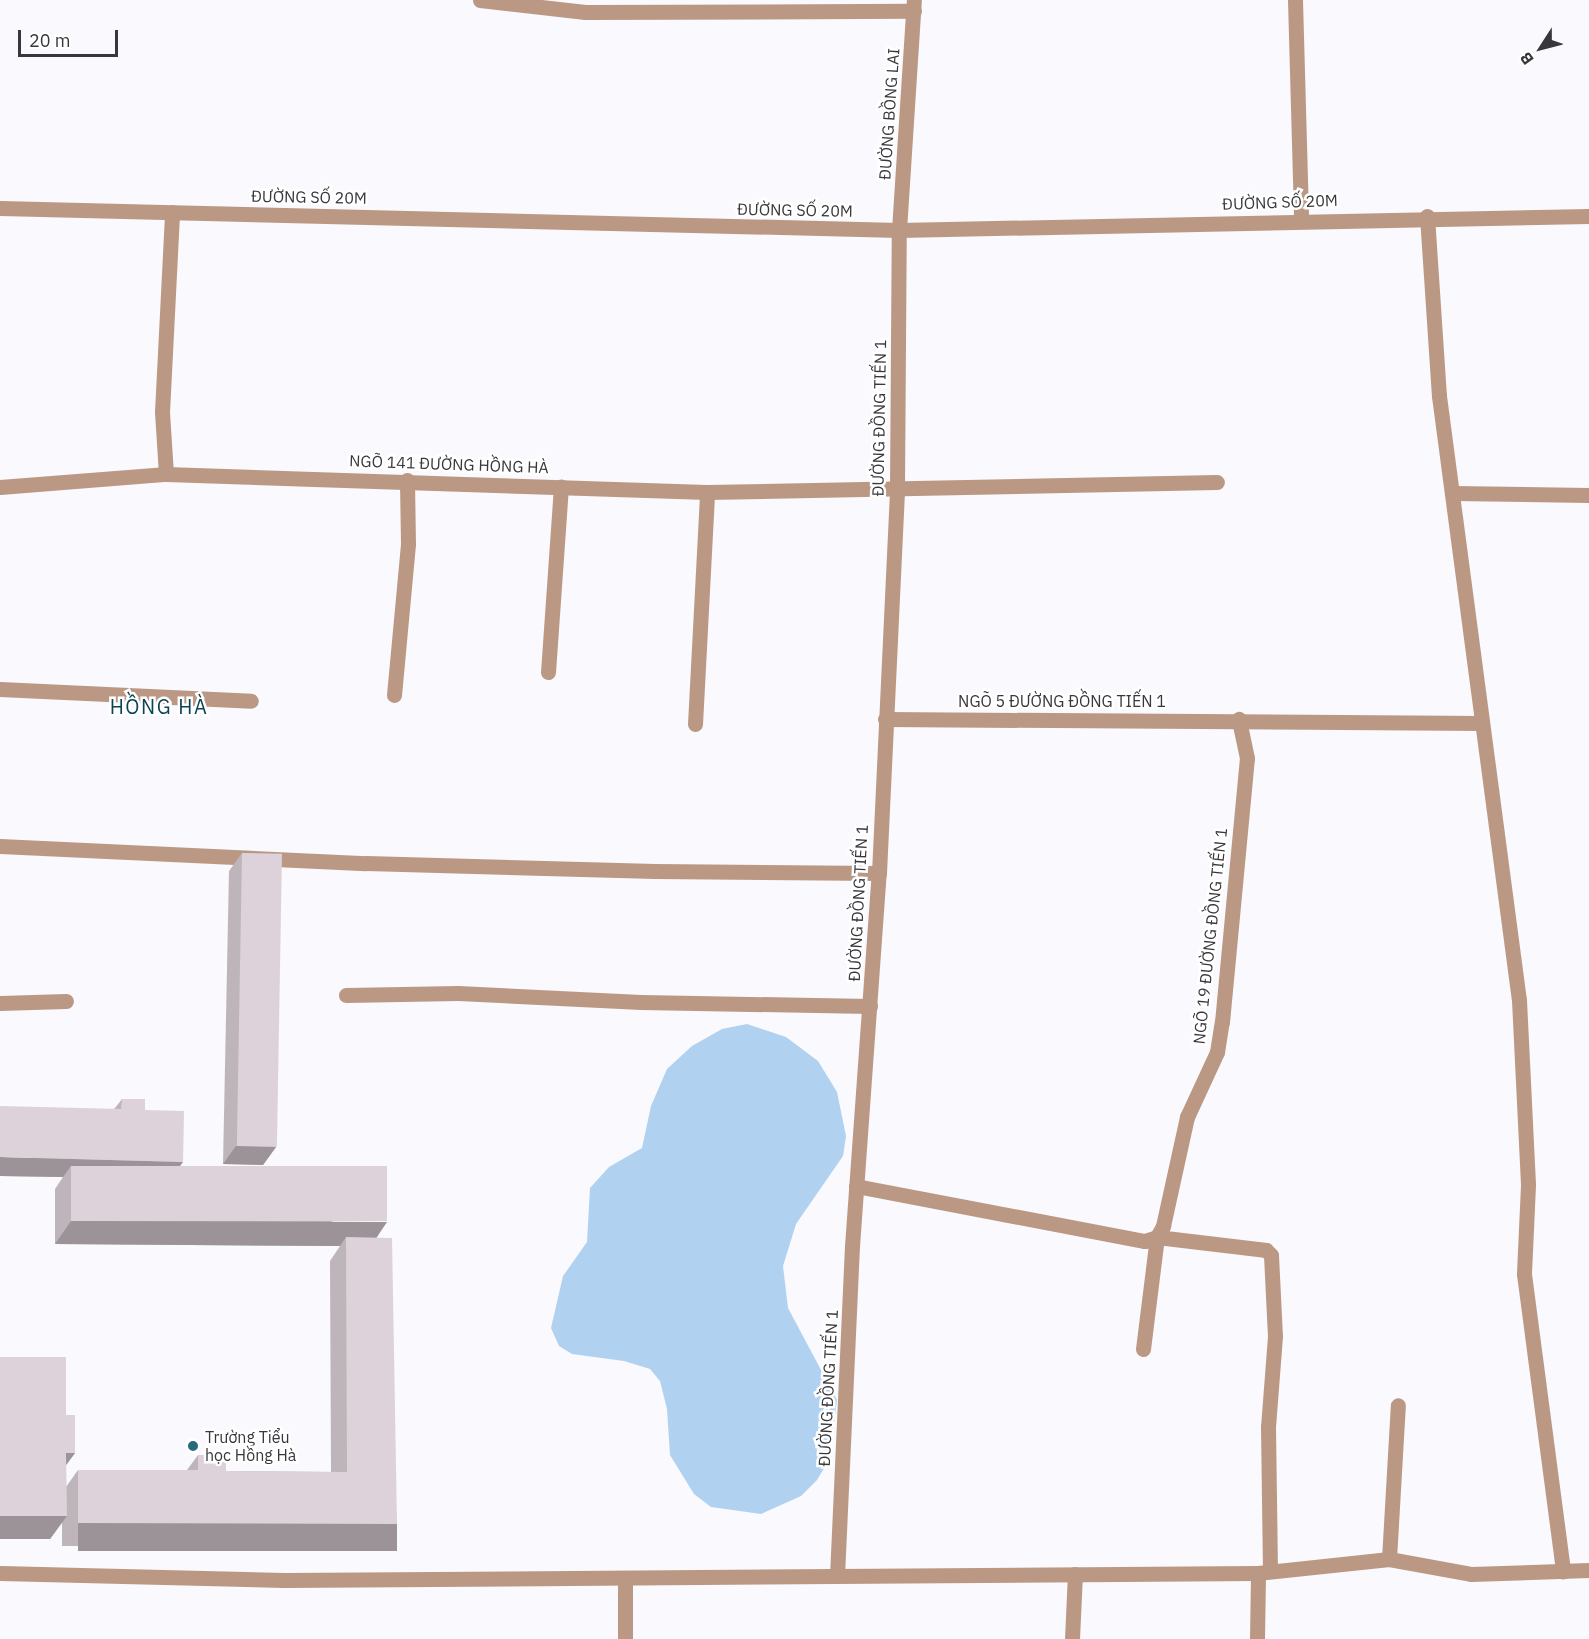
<!DOCTYPE html>
<html>
<head>
<meta charset="utf-8">
<style>
	body { margin:0 }
	#map { position:relative; width:1589px; height:1639px; overflow:hidden; background:#f9f9fe; font-family:"IBM Plex Sans",sans-serif }
	div>[style] { position:absolute }
	[style*='--x'] { left:calc(var(--x)*1px); top:calc(var(--y)*1px); width:calc(var(--w)*1px); rotate:calc(var(--a)*1deg) }
	.water>* { inset:0; background:#b1d1f0 }
	.lane>* { height:15px; margin:-7.5px; padding:0 7.5px; transform-origin:7.5px; border-radius:7.5px; background:#bb9883 }
	.street>* { height:15px; margin:-7.5px; padding:0 7.5px; transform-origin:7.5px; border-radius:7.5px; background:#bb9883 }
	.wall>* { inset:0; background:#beb5bb }
	.shaded-wall>* { inset:0; background:#9b9398; transform-origin:0 0 }
	.building>* { inset:0; background:#ddd2d9; transform-origin:0 0 }
	.dots>* { width:16px; height:16px; translate:-50% -50%; box-sizing:border-box; border:3px solid #fff; border-radius:50% }
	span { translate:-50% -50%; white-space:nowrap; text-align:center; line-height:1.15; -webkit-text-stroke:5px #fff; paint-order:stroke }
	.street-label { font-size:16px; color:#38383c }
	.poi-label { font-size:16px; color:#38383c }
	.left { translate:0 -50%; text-align:left }
	.quarter-label { font-size:20px; color:#0a4352; letter-spacing:1.5px }
	.north { position:absolute; left:1511px; top:18px; width:60px; height:60px; -webkit-text-stroke:4px #fff; paint-order:stroke; rotate:234deg; font-size:16px; font-weight:700; line-height:24px; text-align:center; color:#38383c }
	.north::after { content:''; display:block; margin:auto; width:21px; height:27px; background:#38383c; clip-path:polygon(50% 0,100% 100%,50% 72%,0 100%) }
	.scale { position:absolute; left:18px; top:30px; width:100px; height:27px; box-sizing:border-box; border:3px solid #38383c; border-top:0; padding-left:8px; font-size:18px; line-height:21px; white-space:nowrap; color:#38383c; -webkit-text-stroke:4px #fff; paint-order:stroke }
</style>
</head>
<body>
<div id="map">
	<div class="water">
		<div style="clip-path:polygon(747px 1024px,786px 1037px,818px 1061px,837px 1092px,846px 1136px,843px 1156px,796px 1224px,783px 1266px,788px 1308px,837px 1400px,829px 1460px,817px 1480px,801px 1496px,761px 1514px,711px 1507px,694px 1494px,670px 1455px,667px 1409px,660px 1381px,650px 1369px,624px 1361px,572px 1354px,559px 1346px,551px 1328px,563px 1276px,587px 1242px,590px 1188px,609px 1167px,642px 1148px,651px 1106px,667px 1069px,692px 1046px,722px 1029px)"></div>
	</div>
	<div class="lane">
		<div style="--x:166;--y:474;--w:62;--a:-93.7"></div>
		<div style="--x:162;--y:412;--w:200;--a:-87.1"></div>
		<div style="--x:0;--y:487;--w:167;--a:-4.5"></div>
		<div style="--x:166;--y:474;--w:541;--a:1.91"></div>
		<div style="--x:707;--y:492;--w:510;--a:-1.12"></div>
		<div style="--x:548;--y:672;--w:186;--a:-86"></div>
		<div style="--x:0;--y:689;--w:251;--a:2.7"></div>
		<div style="--x:394;--y:695;--w:152;--a:-84.7"></div>
		<div style="--x:408;--y:544;--w:64;--a:-90.9"></div>
		<div style="--x:695;--y:724;--w:232;--a:-87"></div>
		<div style="--x:0;--y:846;--w:366;--a:2.7"></div>
		<div style="--x:366;--y:863;--w:289;--a:1.6"></div>
		<div style="--x:655;--y:871;--w:224;--a:0.5"></div>
		<div style="--x:346;--y:995;--w:112;--a:-1"></div>
		<div style="--x:458;--y:993;--w:183;--a:2.8"></div>
		<div style="--x:641;--y:1002;--w:229;--a:1"></div>
		<div style="--x:0;--y:1003;--w:66;--a:-1.7"></div>
		<div style="--x:856;--y:1186;--w:294;--a:10.8"></div>
		<div style="--x:1145;--y:1241;--w:13;--a:-18"></div>
		<div style="--x:1157;--y:1237;--w:13;--a:-61"></div>
		<div style="--x:1163;--y:1226;--w:112;--a:-77.6"></div>
		<div style="--x:1187;--y:1117;--w:72;--a:-65.2"></div>
		<div style="--x:1217;--y:1052;--w:30;--a:-81"></div>
		<div style="--x:1222;--y:1022;--w:265;--a:-84.6"></div>
		<div style="--x:1247;--y:758;--w:40;--a:-102"></div>
		<div style="--x:1143;--y:1349;--w:113;--a:-82.9"></div>
		<div style="--x:1157;--y:1237;--w:110;--a:6.8"></div>
		<div style="--x:1266;--y:1250;--w:7;--a:45"></div>
		<div style="--x:1271;--y:1255;--w:81;--a:87.2"></div>
		<div style="--x:1275;--y:1336;--w:91;--a:94.4"></div>
		<div style="--x:1268;--y:1427;--w:144;--a:89.2"></div>
		<div style="--x:1389;--y:1559;--w:154;--a:-86.7"></div>
	</div>
	<div class="street">
		<div style="--x:480;--y:0;--w:106;--a:6.5"></div>
		<div style="--x:585;--y:12;--w:329;--a:-0.2"></div>
		<div style="--x:1295;--y:0;--w:219;--a:88.4"></div>
		<div style="--x:0;--y:208;--w:899;--a:1.4"></div>
		<div style="--x:899;--y:230;--w:690;--a:-1.16"></div>
		<div style="--x:1427;--y:216;--w:180;--a:86.2"></div>
		<div style="--x:1439;--y:396;--w:609;--a:82.46"></div>
		<div style="--x:1519;--y:1000;--w:185;--a:87.2"></div>
		<div style="--x:1528;--y:1185;--w:89;--a:92.6"></div>
		<div style="--x:1524;--y:1274;--w:300;--a:82.5"></div>
		<div style="--x:1452;--y:493;--w:137;--a:0.8"></div>
		<div style="--x:885;--y:719;--w:597;--a:0.38"></div>
		<div style="--x:0;--y:1573;--w:284;--a:1.4"></div>
		<div style="--x:284;--y:1580;--w:974;--a:-0.41"></div>
		<div style="--x:1258;--y:1573;--w:132;--a:-6.1"></div>
		<div style="--x:1389;--y:1559;--w:83;--a:10.4"></div>
		<div style="--x:1471;--y:1574;--w:118;--a:-1.9"></div>
		<div style="--x:837;--y:1576;--w:330;--a:-87.4"></div>
		<div style="--x:852;--y:1246;--w:374;--a:-85.9"></div>
		<div style="--x:879;--y:873;--w:386;--a:-87.3"></div>
		<div style="--x:897;--y:487;--w:257;--a:-89.6"></div>
		<div style="--x:899;--y:230;--w:230;--a:-86.3"></div>
		<div style="--x:625;--y:1579;--w:60;--a:90"></div>
		<div style="--x:1072;--y:1639;--w:65;--a:-87.4"></div>
		<div style="--x:1257;--y:1639;--w:66;--a:-89.1"></div>
	</div>
	<div class="wall">
		<div style="clip-path:polygon(242px 853px,276px 1147px,263px 1165px,223px 1164px,229px 871px)"></div>
		<div style="clip-path:polygon(122px 1099px,145px 1110px,180px 1166px,377px 1238px,397px 1524px,381px 1547px,62px 1546px,62px 1522px,50px 1539px,0 1539px,0 1357px,66px 1415px,75px 1453px,66px 1465px,66px 1487px,78px 1470px,187px 1470px,198px 1455px,226px 1471px,331px 1472px,330px 1261px,340px 1246px,55px 1244px,55px 1189px,63px 1177px,0 1176px,115px 1108px)"></div>
	</div>
	<div class="shaded-wall">
		<div style="clip-path:polygon(236px 1146px,276px 1147px,263px 1165px,223px 1164px)"></div>
		<div style="clip-path:polygon(0 1157px,183px 1162px,170px 1180px,71px 1166px,63px 1177px,0 1176px)"></div>
		<div style="clip-path:polygon(71px 1221px,387px 1222px,371px 1246px,346px 1237px,340px 1246px,55px 1244px)"></div>
		<div style="clip-path:polygon(66px 1453px,75px 1453px,58px 1476px)"></div>
		<div style="clip-path:polygon(0 1516px,67px 1516px,50px 1539px,0 1539px)"></div>
		<div style="left:78px;top:1523px;width:319px;height:28px"></div>
	</div>
	<div class="building">
		<div style="left:242px;top:853px;width:40px;height:293px;rotate:1deg"></div>
		<div style="clip-path:polygon(122px 1099px,145px 1099px,145px 1110px,184px 1111px,183px 1162px,0 1157px,0 1106px,121px 1109px)"></div>
		<div style="left:71px;top:1166px;width:316px;height:55px"></div>
		<div style="clip-path:polygon(346px 1237px,392px 1238px,397px 1524px,78px 1523px,78px 1470px,198px 1470px,198px 1455px,226px 1455px,226px 1471px,347px 1472px)"></div>
		<div style="clip-path:polygon(0 1357px,66px 1357px,66px 1415px,75px 1415px,75px 1453px,66px 1453px,67px 1516px,0 1516px)"></div>
	</div>
	<div class="dots">
		<div style="left:193px;top:1446px;background:#28697c"></div>
	</div>
	<div class="street-label">
		<span style="left:889px;top:114px;rotate:-86deg">ĐƯỜNG BỒNG LAI</span>
		<span style="left:309px;top:197px;rotate:1deg">ĐƯỜNG SỐ 20M</span>
		<span style="left:1280px;top:202px;rotate:-2deg">ĐƯỜNG SỐ 20M</span>
		<span style="left:795px;top:210px;rotate:1deg">ĐƯỜNG SỐ 20M</span>
		<span style="left:879px;top:418px;rotate:-89deg">ĐƯỜNG ĐỒNG TIẾN 1</span>
		<span style="left:449px;top:464px;rotate:2deg">NGÕ 141 ĐƯỜNG HỒNG HÀ</span>
		<span style="left:1062px;top:701px">NGÕ 5 ĐƯỜNG ĐỒNG TIẾN 1</span>
		<span style="left:858px;top:903px;rotate:-87deg">ĐƯỜNG ĐỒNG TIẾN 1</span>
		<span style="left:1210px;top:936px;rotate:-84deg">NGÕ 19 ĐƯỜNG ĐỒNG TIẾN 1</span>
		<span style="left:828px;top:1388px;rotate:-87deg">ĐƯỜNG ĐỒNG TIẾN 1</span>
	</div>
	<div class="poi-label">
		<span class="left" style="left:205px;top:1446px">Trường Tiểu<br>học Hồng Hà</span>
	</div>
	<div class="quarter-label">
		<span style="left:159px;top:706px">HỒNG HÀ</span>
	</div>
	<div class="north">B</div>
	<div class="scale">20 m</div>
</div>
</body>
</html>
